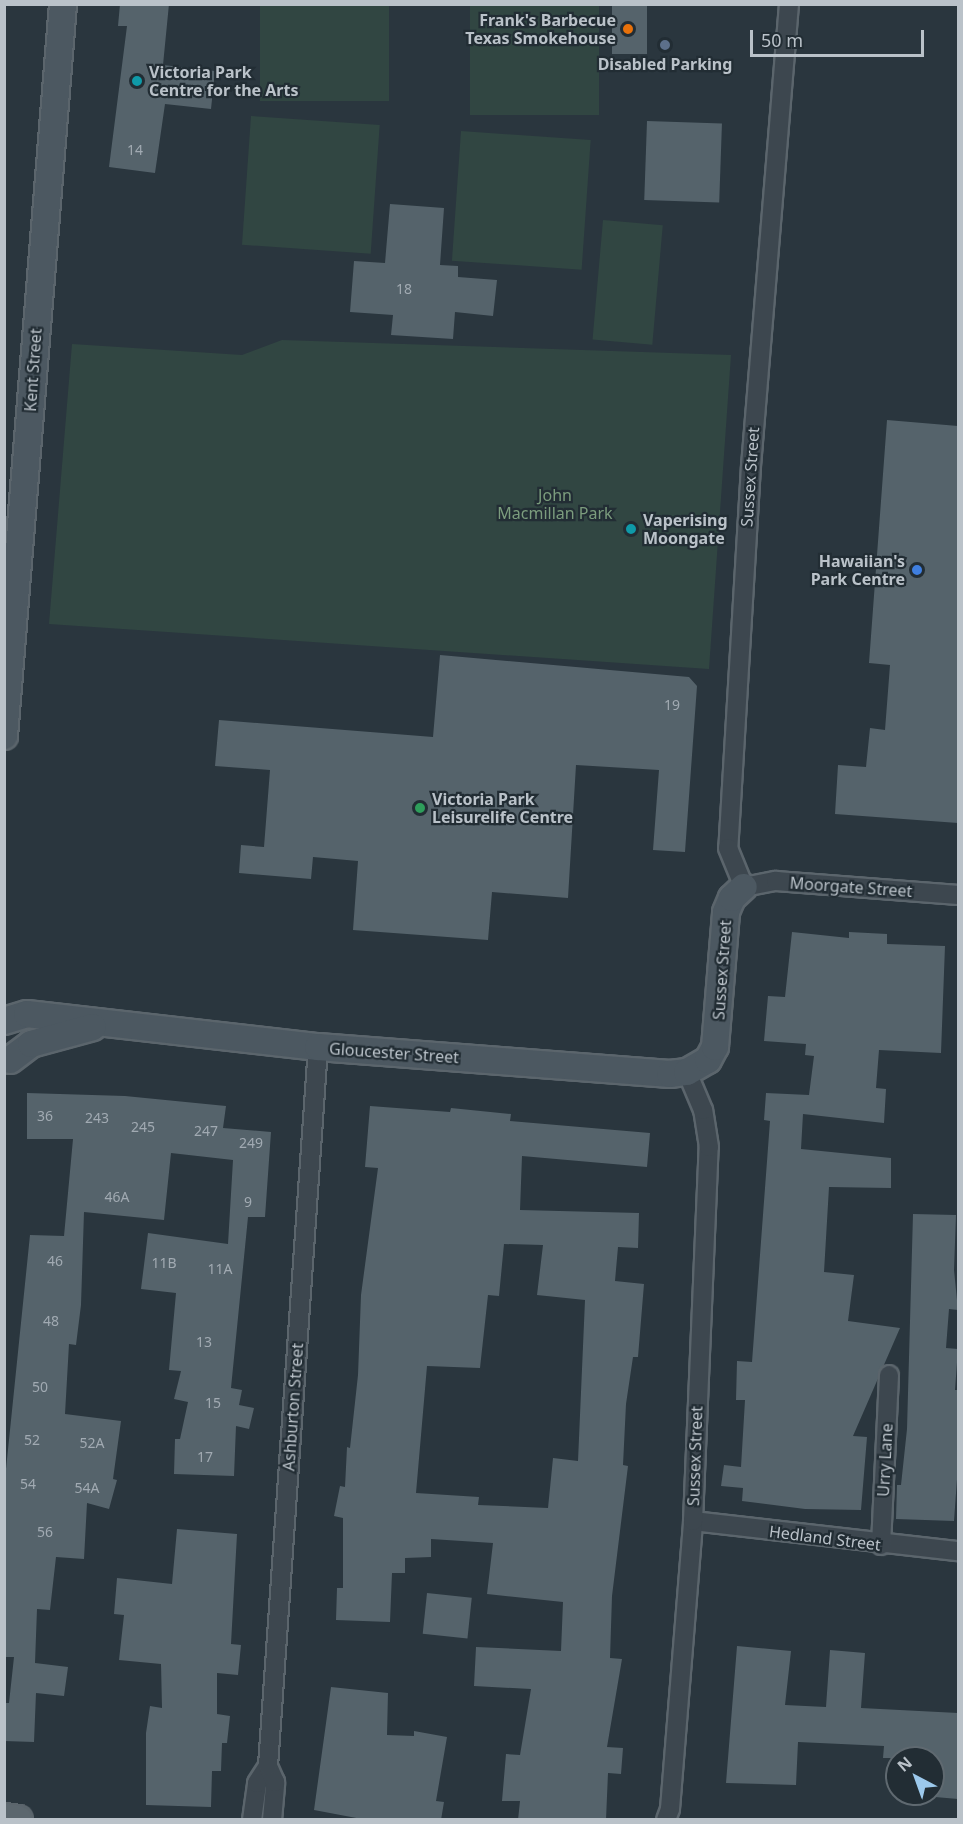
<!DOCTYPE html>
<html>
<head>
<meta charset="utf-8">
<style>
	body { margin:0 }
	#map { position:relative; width:963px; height:1824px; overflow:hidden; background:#2a363e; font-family:"Noto Sans",sans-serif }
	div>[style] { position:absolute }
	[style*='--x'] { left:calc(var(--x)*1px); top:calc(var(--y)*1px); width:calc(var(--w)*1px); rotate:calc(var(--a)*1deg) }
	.green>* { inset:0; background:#314642; transform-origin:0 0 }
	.building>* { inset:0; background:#55636b; transform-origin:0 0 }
	.roads { filter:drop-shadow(2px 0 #5b656c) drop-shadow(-2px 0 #5b656c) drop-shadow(0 2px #5b656c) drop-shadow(0 -2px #5b656c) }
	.street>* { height:18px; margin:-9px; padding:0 9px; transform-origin:9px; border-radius:9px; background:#3d474f }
	.secondary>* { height:26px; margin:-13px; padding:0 13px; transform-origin:13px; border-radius:13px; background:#4c5861 }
	.primary>* { height:28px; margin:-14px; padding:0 14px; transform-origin:14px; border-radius:14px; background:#5c676e }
	.dots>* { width:16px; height:16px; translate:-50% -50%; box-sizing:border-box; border:3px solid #222d34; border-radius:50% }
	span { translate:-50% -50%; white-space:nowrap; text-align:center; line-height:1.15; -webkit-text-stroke:4.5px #222d34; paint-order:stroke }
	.number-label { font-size:14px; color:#a1aab2 }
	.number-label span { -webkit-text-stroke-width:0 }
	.poi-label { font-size:16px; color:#bac2c9; font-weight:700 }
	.right { translate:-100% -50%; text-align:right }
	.left { translate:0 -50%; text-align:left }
	.street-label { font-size:16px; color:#bac2c9 }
	.park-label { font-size:16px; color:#7b9c7d }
	.frame { position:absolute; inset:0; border:6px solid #bac2c9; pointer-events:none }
	.north { position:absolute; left:885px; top:1746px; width:60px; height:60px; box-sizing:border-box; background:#222d34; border:2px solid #5f6970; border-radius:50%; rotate:319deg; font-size:16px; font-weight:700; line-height:24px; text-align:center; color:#bac2c9 }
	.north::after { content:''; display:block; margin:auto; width:21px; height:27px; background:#9cc9ec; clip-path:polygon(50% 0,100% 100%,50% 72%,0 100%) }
	.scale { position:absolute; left:750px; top:30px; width:174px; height:27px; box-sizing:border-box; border:3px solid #bac2c9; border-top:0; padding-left:8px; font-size:18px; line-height:21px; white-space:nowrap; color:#bac2c9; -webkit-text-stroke:4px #222d34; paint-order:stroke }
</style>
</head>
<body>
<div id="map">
	<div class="green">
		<div style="left:260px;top:4px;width:129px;height:97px"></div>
		<div style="left:470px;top:4px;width:129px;height:111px"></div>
		<div style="left:251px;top:116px;width:129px;height:129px;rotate:4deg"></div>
		<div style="left:461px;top:131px;width:130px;height:130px;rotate:4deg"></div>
		<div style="left:603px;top:220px;width:60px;height:120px;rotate:5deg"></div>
		<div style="clip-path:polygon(282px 340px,731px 355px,709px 669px,49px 624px,72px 344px,242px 355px)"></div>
	</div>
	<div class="building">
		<div style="clip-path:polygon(120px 4px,169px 4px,163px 65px,215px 71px,211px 109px,165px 104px,155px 173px,109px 167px,127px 26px,118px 26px)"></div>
		<div style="left:612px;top:4px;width:35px;height:50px"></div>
		<div style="left:647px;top:121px;width:75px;height:79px;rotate:2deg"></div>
		<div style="clip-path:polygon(390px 204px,444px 208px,440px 265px,458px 266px,458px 277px,497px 280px,493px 316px,455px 312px,453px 339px,391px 335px,393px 315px,350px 312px,354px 261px,385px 263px)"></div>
		<div style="clip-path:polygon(887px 420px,958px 426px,958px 823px,835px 814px,838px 765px,866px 767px,870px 728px,885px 730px,890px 665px,869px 663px)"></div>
		<div style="clip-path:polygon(440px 655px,689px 677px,697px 686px,685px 852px,653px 850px,659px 770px,576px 765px,568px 898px,492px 892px,488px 940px,353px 930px,358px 861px,313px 857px,311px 879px,239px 873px,241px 845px,264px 847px,270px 770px,215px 766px,219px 720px,433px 737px)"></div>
		<div style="clip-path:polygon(792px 932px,849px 938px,849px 932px,887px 934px,887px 944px,945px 946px,941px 1053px,879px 1050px,876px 1088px,886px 1089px,884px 1123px,803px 1114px,801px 1149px,891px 1158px,891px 1188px,829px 1187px,824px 1272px,854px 1275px,848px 1321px,900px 1328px,853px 1436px,867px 1437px,861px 1510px,805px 1509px,742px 1501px,743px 1488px,721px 1486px,724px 1465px,741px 1467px,745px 1400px,736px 1400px,737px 1361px,752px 1362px,770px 1121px,764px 1120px,766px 1093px,809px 1095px,814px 1056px,805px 1055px,806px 1044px,764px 1041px,768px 996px,785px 997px)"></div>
		<div style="clip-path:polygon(27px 1093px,125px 1096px,226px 1106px,223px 1128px,271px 1132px,265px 1217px,248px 1217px,231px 1388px,242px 1390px,239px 1405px,254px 1408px,249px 1429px,236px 1426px,234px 1476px,174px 1474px,175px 1439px,180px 1439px,188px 1402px,174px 1399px,181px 1371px,169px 1370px,176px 1293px,141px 1289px,148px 1233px,228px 1244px,233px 1160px,171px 1153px,164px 1220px,84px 1212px,81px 1305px,76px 1345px,69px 1344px,65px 1414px,121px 1421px,113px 1479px,117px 1480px,109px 1509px,87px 1503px,84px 1559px,56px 1557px,50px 1610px,37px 1609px,35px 1663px,68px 1667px,64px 1696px,36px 1693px,34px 1742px,4px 1741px,4px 1703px,9px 1703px,14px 1657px,4px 1657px,6px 1469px,30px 1235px,64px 1236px,73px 1139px,27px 1139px)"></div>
		<div style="clip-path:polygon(evenodd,370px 1106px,450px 1112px,451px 1108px,511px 1114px,510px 1121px,650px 1133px,647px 1167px,522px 1156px,520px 1210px,639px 1213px,638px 1248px,618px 1247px,615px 1281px,644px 1284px,638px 1357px,633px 1357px,626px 1404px,623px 1465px,628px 1466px,612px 1596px,610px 1658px,622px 1659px,607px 1747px,623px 1748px,621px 1774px,608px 1773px,606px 1820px,518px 1820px,520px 1801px,502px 1801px,506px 1754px,520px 1755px,531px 1689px,474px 1686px,476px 1647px,561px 1651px,563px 1602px,487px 1594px,493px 1543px,431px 1539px,431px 1557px,405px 1558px,405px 1573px,392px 1573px,390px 1622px,336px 1620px,337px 1588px,343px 1588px,343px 1518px,334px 1516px,340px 1486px,345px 1487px,347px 1447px,350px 1448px,358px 1375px,361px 1295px,378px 1168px,365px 1167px,370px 1106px,504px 1244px,543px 1245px,537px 1295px,585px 1300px,578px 1461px,553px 1458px,548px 1508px,478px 1505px,479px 1497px,416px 1493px,427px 1366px,480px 1368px,488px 1295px,499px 1296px,504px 1244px)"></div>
		<div style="clip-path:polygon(913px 1214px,956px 1215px,954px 1270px,958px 1310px,949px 1309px,946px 1348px,958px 1349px,955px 1390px,958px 1390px,958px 1465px,954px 1521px,896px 1519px,897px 1485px,901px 1485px,907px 1429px)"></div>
		<div style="clip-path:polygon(177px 1529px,237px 1534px,231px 1644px,241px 1645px,238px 1675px,217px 1673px,217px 1714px,230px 1716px,227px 1743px,222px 1743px,221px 1771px,212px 1771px,211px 1807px,146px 1805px,146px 1733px,150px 1706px,162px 1708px,161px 1664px,119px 1660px,124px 1615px,114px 1614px,117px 1578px,172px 1584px)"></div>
		<div style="left:427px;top:1593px;width:45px;height:41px;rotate:6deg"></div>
		<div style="clip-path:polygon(737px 1646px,791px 1651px,785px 1705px,826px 1707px,830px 1650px,865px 1653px,861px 1708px,958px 1713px,958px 1799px,935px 1797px,939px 1758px,883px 1758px,884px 1746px,798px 1742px,796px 1785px,726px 1783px)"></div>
		<div style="clip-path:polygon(331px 1687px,388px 1693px,387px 1735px,414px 1736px,414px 1731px,447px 1737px,436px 1801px,444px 1802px,441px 1820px,367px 1820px,314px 1810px)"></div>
	</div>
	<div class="roads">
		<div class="street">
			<div style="--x:789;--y:4;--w:464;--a:94.7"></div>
			<div style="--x:751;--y:466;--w:383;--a:93.4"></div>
			<div style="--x:728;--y:848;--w:42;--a:67.7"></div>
			<div style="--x:744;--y:887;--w:33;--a:-11"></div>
			<div style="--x:776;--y:881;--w:183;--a:4.4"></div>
			<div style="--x:693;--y:1521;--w:267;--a:6.5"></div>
			<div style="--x:881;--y:1545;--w:170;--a:-87.3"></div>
			<div style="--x:252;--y:1820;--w:37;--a:-82"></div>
			<div style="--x:257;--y:1783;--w:20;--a:-57"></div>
			<div style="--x:272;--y:1820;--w:38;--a:-85"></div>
			<div style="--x:275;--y:1782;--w:17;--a:-114"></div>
			<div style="--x:268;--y:1766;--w:721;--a:-86.02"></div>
			<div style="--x:666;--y:1820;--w:12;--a:-70"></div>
			<div style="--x:670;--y:1809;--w:289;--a:-85.4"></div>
			<div style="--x:693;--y:1521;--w:374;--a:-87.6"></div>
			<div style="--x:709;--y:1147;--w:37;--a:-99"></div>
			<div style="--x:703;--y:1110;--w:41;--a:-112.8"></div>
		</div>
		<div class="secondary">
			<div style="--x:4;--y:736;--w:734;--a:-85.39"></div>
			<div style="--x:4;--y:1021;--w:24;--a:-17"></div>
			<div style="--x:27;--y:1014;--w:293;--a:6.5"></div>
			<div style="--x:318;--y:1047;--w:353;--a:4.4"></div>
			<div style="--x:670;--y:1074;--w:17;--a:-7"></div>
			<div style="--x:687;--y:1072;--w:24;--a:-30"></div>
			<div style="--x:708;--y:1060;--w:15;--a:-62"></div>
			<div style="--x:715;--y:1047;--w:135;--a:-85.3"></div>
			<div style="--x:726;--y:912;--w:15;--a:-67"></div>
			<div style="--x:732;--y:898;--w:16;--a:-43"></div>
			<div style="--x:10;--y:1060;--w:26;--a:-37"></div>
			<div style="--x:31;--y:1044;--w:64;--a:-15.3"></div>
		</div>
		<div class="primary">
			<div style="--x:4;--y:1818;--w:14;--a:8"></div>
		</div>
	</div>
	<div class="dots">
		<div style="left:628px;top:29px;background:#e8710a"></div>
		<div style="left:665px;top:45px;background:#5c6f8a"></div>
		<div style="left:137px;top:81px;background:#0f9aa8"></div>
		<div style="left:631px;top:529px;background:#0f9aa8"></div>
		<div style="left:917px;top:570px;background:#3f7fe0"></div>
		<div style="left:420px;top:808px;background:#2e9e5b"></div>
	</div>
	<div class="number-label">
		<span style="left:135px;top:150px">14</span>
		<span style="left:404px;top:289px">18</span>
		<span style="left:672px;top:705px">19</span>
		<span style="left:45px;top:1116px">36</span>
		<span style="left:97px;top:1118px">243</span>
		<span style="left:143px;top:1127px">245</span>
		<span style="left:206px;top:1131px">247</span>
		<span style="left:251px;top:1143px">249</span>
		<span style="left:117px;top:1197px">46A</span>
		<span style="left:248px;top:1202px">9</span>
		<span style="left:55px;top:1261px">46</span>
		<span style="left:164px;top:1263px">11B</span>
		<span style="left:220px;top:1269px">11A</span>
		<span style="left:51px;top:1321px">48</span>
		<span style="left:204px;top:1342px">13</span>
		<span style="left:40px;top:1387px">50</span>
		<span style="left:213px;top:1403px">15</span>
		<span style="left:32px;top:1440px">52</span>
		<span style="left:92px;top:1443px">52A</span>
		<span style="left:205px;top:1457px">17</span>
		<span style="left:28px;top:1484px">54</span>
		<span style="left:87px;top:1488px">54A</span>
		<span style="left:45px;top:1532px">56</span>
	</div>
	<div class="poi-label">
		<span class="right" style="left:616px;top:29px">Frank's Barbecue<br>Texas Smokehouse</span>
		<span style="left:665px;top:64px">Disabled Parking</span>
		<span class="left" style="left:149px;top:81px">Victoria Park<br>Centre for the Arts</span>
		<span class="left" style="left:643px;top:529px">Vaperising<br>Moongate</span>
		<span class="right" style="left:905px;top:570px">Hawaiian's<br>Park Centre</span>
		<span class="left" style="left:432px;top:808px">Victoria Park<br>Leisurelife Centre</span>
	</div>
	<div class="street-label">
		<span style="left:33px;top:370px;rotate:-86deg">Kent Street</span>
		<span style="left:750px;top:477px;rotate:-86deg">Sussex Street</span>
		<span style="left:851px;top:887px;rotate:4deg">Moorgate Street</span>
		<span style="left:722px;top:970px;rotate:-86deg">Sussex Street</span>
		<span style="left:394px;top:1053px;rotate:4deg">Gloucester Street</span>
		<span style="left:293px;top:1407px;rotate:-86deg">Ashburton Street</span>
		<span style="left:695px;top:1456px;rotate:-88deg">Sussex Street</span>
		<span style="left:885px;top:1460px;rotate:-87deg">Urry Lane</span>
		<span style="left:825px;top:1538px;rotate:7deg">Hedland Street</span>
	</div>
	<div class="park-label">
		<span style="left:555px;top:504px">John<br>Macmillan Park</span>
	</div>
	<div class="frame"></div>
	<div class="north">N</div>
	<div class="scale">50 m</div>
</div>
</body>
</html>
